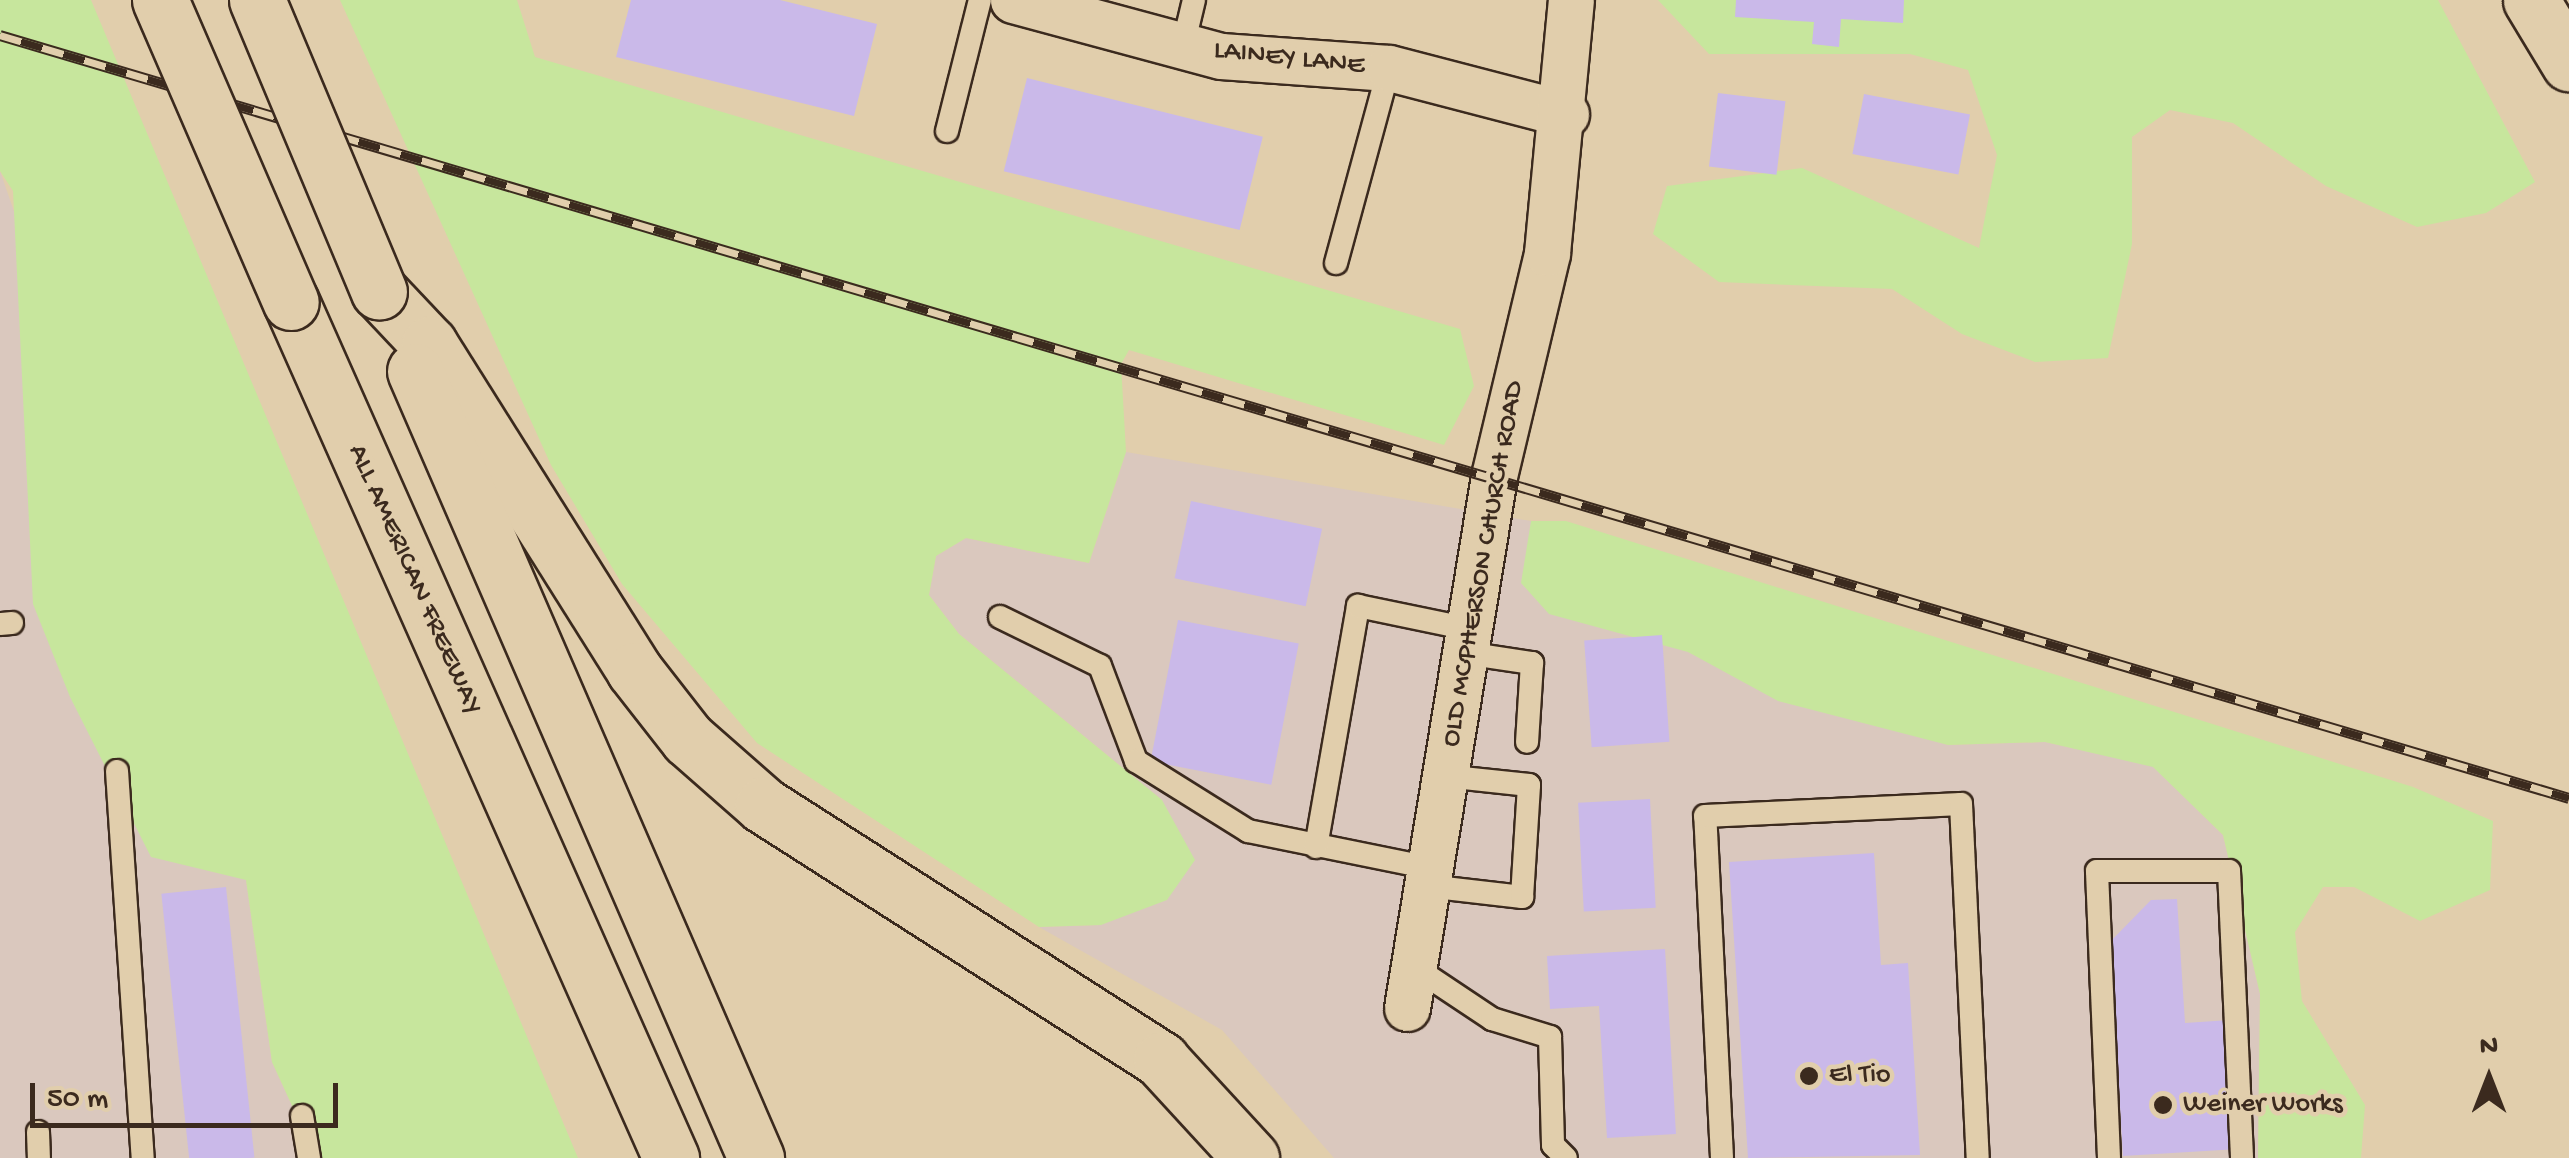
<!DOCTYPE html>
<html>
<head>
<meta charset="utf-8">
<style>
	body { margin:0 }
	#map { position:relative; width:2569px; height:1158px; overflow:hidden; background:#e1ceac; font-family:"Gochi Hand",sans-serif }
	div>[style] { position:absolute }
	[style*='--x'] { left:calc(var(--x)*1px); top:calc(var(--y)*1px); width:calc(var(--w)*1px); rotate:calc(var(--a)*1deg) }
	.built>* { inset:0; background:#dac8be }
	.green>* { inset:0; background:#c7e69d }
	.building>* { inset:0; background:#cab9e9; transform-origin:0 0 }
	.roads { filter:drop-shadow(2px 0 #3b2a1e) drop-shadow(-2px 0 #3b2a1e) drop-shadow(0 2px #3b2a1e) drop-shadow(0 -2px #3b2a1e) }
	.service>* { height:22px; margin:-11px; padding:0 11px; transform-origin:11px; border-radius:11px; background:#e1ceac }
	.minor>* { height:45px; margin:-22.5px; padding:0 22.5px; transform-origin:22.5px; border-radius:22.5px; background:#e1ceac }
	.secondary>* { height:55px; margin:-27.5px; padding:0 27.5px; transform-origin:27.5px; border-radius:27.5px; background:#e1ceac }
	.motorway>* { height:55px; margin:-27.5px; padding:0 27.5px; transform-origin:27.5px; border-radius:27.5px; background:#e1ceac }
	.rail>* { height:11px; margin-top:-5.5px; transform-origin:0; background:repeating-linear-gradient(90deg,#e1ceac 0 22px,#3b2a1e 0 44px); box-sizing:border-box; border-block:2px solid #3b2a1e }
	.bridges { filter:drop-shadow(2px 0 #3b2a1e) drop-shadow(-2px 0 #3b2a1e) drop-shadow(0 2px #3b2a1e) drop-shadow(0 -2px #3b2a1e) }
	.motorway-bridge>* { height:55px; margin:-27.5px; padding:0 27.5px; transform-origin:27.5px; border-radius:27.5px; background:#e1ceac }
	.dots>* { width:28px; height:28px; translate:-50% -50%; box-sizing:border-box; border:5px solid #e1ceac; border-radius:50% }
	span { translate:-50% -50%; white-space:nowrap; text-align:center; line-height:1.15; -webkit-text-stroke:9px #e1ceac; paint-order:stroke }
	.street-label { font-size:28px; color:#3b2a1e }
	.poi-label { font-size:28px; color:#3b2a1e }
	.left { translate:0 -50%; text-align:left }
	.north { position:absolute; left:2439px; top:1028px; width:100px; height:100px; -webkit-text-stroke:8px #e1ceac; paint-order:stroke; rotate:0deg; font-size:28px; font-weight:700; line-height:40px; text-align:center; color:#3b2a1e }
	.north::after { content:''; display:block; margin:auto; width:35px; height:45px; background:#3b2a1e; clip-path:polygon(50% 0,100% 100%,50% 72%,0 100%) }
	.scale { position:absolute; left:30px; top:1083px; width:308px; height:45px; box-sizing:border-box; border:5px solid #3b2a1e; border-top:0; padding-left:12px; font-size:30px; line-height:35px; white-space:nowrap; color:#3b2a1e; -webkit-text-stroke:8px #e1ceac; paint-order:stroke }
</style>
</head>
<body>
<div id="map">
	<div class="built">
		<div style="clip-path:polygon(0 171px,246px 880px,272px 1062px,316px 1158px,0 1158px)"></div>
		<div style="clip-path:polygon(1126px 452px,1531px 521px,1688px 652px,1948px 745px,2045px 742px,2153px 766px,2223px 835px,2260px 994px,2258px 1158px,1334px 1158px,1222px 1030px,1039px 927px,1101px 925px,1162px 800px,959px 634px,929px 595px,936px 556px,966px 538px,1089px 563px)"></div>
	</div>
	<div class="green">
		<div style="clip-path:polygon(0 0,91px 0,578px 1158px,316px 1158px,272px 1062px,246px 880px,151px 857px,70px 697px,33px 604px,13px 191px,0 171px)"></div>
		<div style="clip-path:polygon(340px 0,517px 0,535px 57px,1460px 329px,1474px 386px,1444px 445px,1129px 350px,1121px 364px,1126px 452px,1089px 563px,966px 538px,936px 556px,929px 595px,959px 634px,1162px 800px,1195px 860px,1167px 900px,1101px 925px,1039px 927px,757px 743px,622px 584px,551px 465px)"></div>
		<div style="clip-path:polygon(1658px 0,2438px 0,2535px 182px,2486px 213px,2417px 227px,2326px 186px,2233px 123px,2170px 110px,2132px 137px,2132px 244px,2108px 358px,2035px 362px,1962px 334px,1892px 289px,1719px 282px,1653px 234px,1667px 186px,1802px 168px,1979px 248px,1997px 155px,1968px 70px,1910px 54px,1709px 54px)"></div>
		<div style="clip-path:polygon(1531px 521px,1566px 521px,2413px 787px,2493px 821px,2490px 890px,2420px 921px,2354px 887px,2323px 887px,2295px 932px,2302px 1001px,2365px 1105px,2361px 1158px,2258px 1158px,2260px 994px,2223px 835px,2153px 767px,2045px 742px,1948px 745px,1778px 701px,1688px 652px,1549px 614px,1521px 583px)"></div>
	</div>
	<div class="building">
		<div style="clip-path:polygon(631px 0,780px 0,877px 24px,854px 116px,616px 57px)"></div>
		<div style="clip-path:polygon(1736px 0,1904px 0,1903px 23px,1841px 19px,1839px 47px,1812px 44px,1814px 22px,1735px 17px)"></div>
		<div style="left:1027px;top:78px;width:243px;height:96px;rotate:14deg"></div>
		<div style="left:1718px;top:93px;width:68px;height:74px;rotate:7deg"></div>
		<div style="left:1864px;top:94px;width:108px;height:61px;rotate:11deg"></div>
		<div style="left:1191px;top:501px;width:134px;height:79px;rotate:12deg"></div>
		<div style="left:1178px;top:620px;width:123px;height:144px;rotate:11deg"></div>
		<div style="left:1662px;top:635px;width:107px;height:78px;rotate:86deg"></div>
		<div style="left:1650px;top:799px;width:109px;height:72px;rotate:87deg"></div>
		<div style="clip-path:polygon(1874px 853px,1881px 965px,1908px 963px,1920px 1155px,1748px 1158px,1729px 862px)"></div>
		<div style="left:226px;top:887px;width:272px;height:65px;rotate:84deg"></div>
		<div style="clip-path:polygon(2177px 899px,2185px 1023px,2230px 1020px,2238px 1149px,2123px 1156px,2110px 942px,2151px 900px)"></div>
		<div style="clip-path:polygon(1665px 949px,1676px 1134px,1607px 1138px,1599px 1006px,1550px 1009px,1547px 956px)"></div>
	</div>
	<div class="roads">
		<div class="service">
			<div style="--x:1183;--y:46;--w:47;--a:-76.6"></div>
			<div style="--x:947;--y:131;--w:135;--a:-75.9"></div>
			<div style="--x:1336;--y:263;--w:202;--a:-74.8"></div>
			<div style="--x:1000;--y:617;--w:111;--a:26.1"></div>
			<div style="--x:1100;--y:666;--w:102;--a:69.2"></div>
			<div style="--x:1136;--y:761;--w:132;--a:32"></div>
			<div style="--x:1248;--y:831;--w:186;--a:11.5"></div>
			<div style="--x:0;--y:624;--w:12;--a:-5"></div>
			<div style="--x:1465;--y:653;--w:68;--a:8.5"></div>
			<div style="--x:1532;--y:663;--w:79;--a:93.6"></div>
			<div style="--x:117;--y:771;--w:388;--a:86.2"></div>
			<div style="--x:1316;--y:847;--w:245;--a:-80.1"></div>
			<div style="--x:1358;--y:606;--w:113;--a:11.7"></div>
			<div style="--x:1427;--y:886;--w:96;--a:6.6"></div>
			<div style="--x:1522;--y:897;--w:112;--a:-86.4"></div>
			<div style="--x:1529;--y:785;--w:84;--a:-173.9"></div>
			<div style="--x:1414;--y:967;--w:94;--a:33.7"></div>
			<div style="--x:1492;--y:1019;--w:61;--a:17.2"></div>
			<div style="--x:1550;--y:1037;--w:108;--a:88.4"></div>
			<div style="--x:1553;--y:1145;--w:18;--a:45"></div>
			<div style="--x:302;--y:1116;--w:43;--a:80.5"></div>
			<div style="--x:38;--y:1132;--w:26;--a:88"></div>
			<div style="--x:1722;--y:1158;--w:342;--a:-92.8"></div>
			<div style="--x:1705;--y:816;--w:256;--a:-2.7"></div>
			<div style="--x:1961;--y:804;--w:354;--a:87.3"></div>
			<div style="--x:2109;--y:1158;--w:287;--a:-92.4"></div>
			<div style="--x:2097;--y:871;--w:132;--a:0"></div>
			<div style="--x:2229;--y:871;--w:287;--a:87.4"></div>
		</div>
		<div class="minor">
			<div style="--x:1013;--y:0;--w:215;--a:15.1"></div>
			<div style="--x:1221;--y:56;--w:168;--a:4.1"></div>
			<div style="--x:1389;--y:68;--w:183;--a:14.6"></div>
			<div style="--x:1407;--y:1008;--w:539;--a:-80.71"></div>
			<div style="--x:1494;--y:476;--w:229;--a:-76.6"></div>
			<div style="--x:1547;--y:253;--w:254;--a:-84.6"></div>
		</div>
		<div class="secondary">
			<div style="--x:2531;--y:0;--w:74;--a:58.9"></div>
		</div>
		<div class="motorway">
			<div style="--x:379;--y:291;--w:73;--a:46.7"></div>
			<div style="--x:429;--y:344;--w:385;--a:57.8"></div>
			<div style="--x:634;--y:670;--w:88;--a:52"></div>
			<div style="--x:688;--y:739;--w:100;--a:41.3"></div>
			<div style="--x:763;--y:805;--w:473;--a:32.6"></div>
			<div style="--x:1161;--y:1060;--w:133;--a:47.4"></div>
			<div style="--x:291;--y:302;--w:937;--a:66.06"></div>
			<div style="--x:415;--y:371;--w:858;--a:66.57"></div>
		</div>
	</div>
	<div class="rail">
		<div style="--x:0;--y:35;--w:2680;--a:16.54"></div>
	</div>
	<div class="bridges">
		<div class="motorway-bridge">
			<div style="--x:160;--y:0;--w:329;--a:66.6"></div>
			<div style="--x:257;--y:0;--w:316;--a:67.3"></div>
		</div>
	</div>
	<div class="dots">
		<div style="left:1809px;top:1076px;background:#3b2a1e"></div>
		<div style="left:2163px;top:1105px;background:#3b2a1e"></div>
	</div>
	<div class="street-label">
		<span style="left:1289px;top:59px;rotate:6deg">LAINEY LANE</span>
		<span style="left:1484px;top:564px;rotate:-80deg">OLD MCPHERSON CHURCH ROAD</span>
		<span style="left:414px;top:580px;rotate:66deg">ALL AMERICAN FREEWAY</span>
	</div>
	<div class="poi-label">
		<span class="left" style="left:1829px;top:1076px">El Tio</span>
		<span class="left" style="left:2183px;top:1105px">Weiner Works</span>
	</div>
	<div class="north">N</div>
	<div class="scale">50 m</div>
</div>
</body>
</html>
